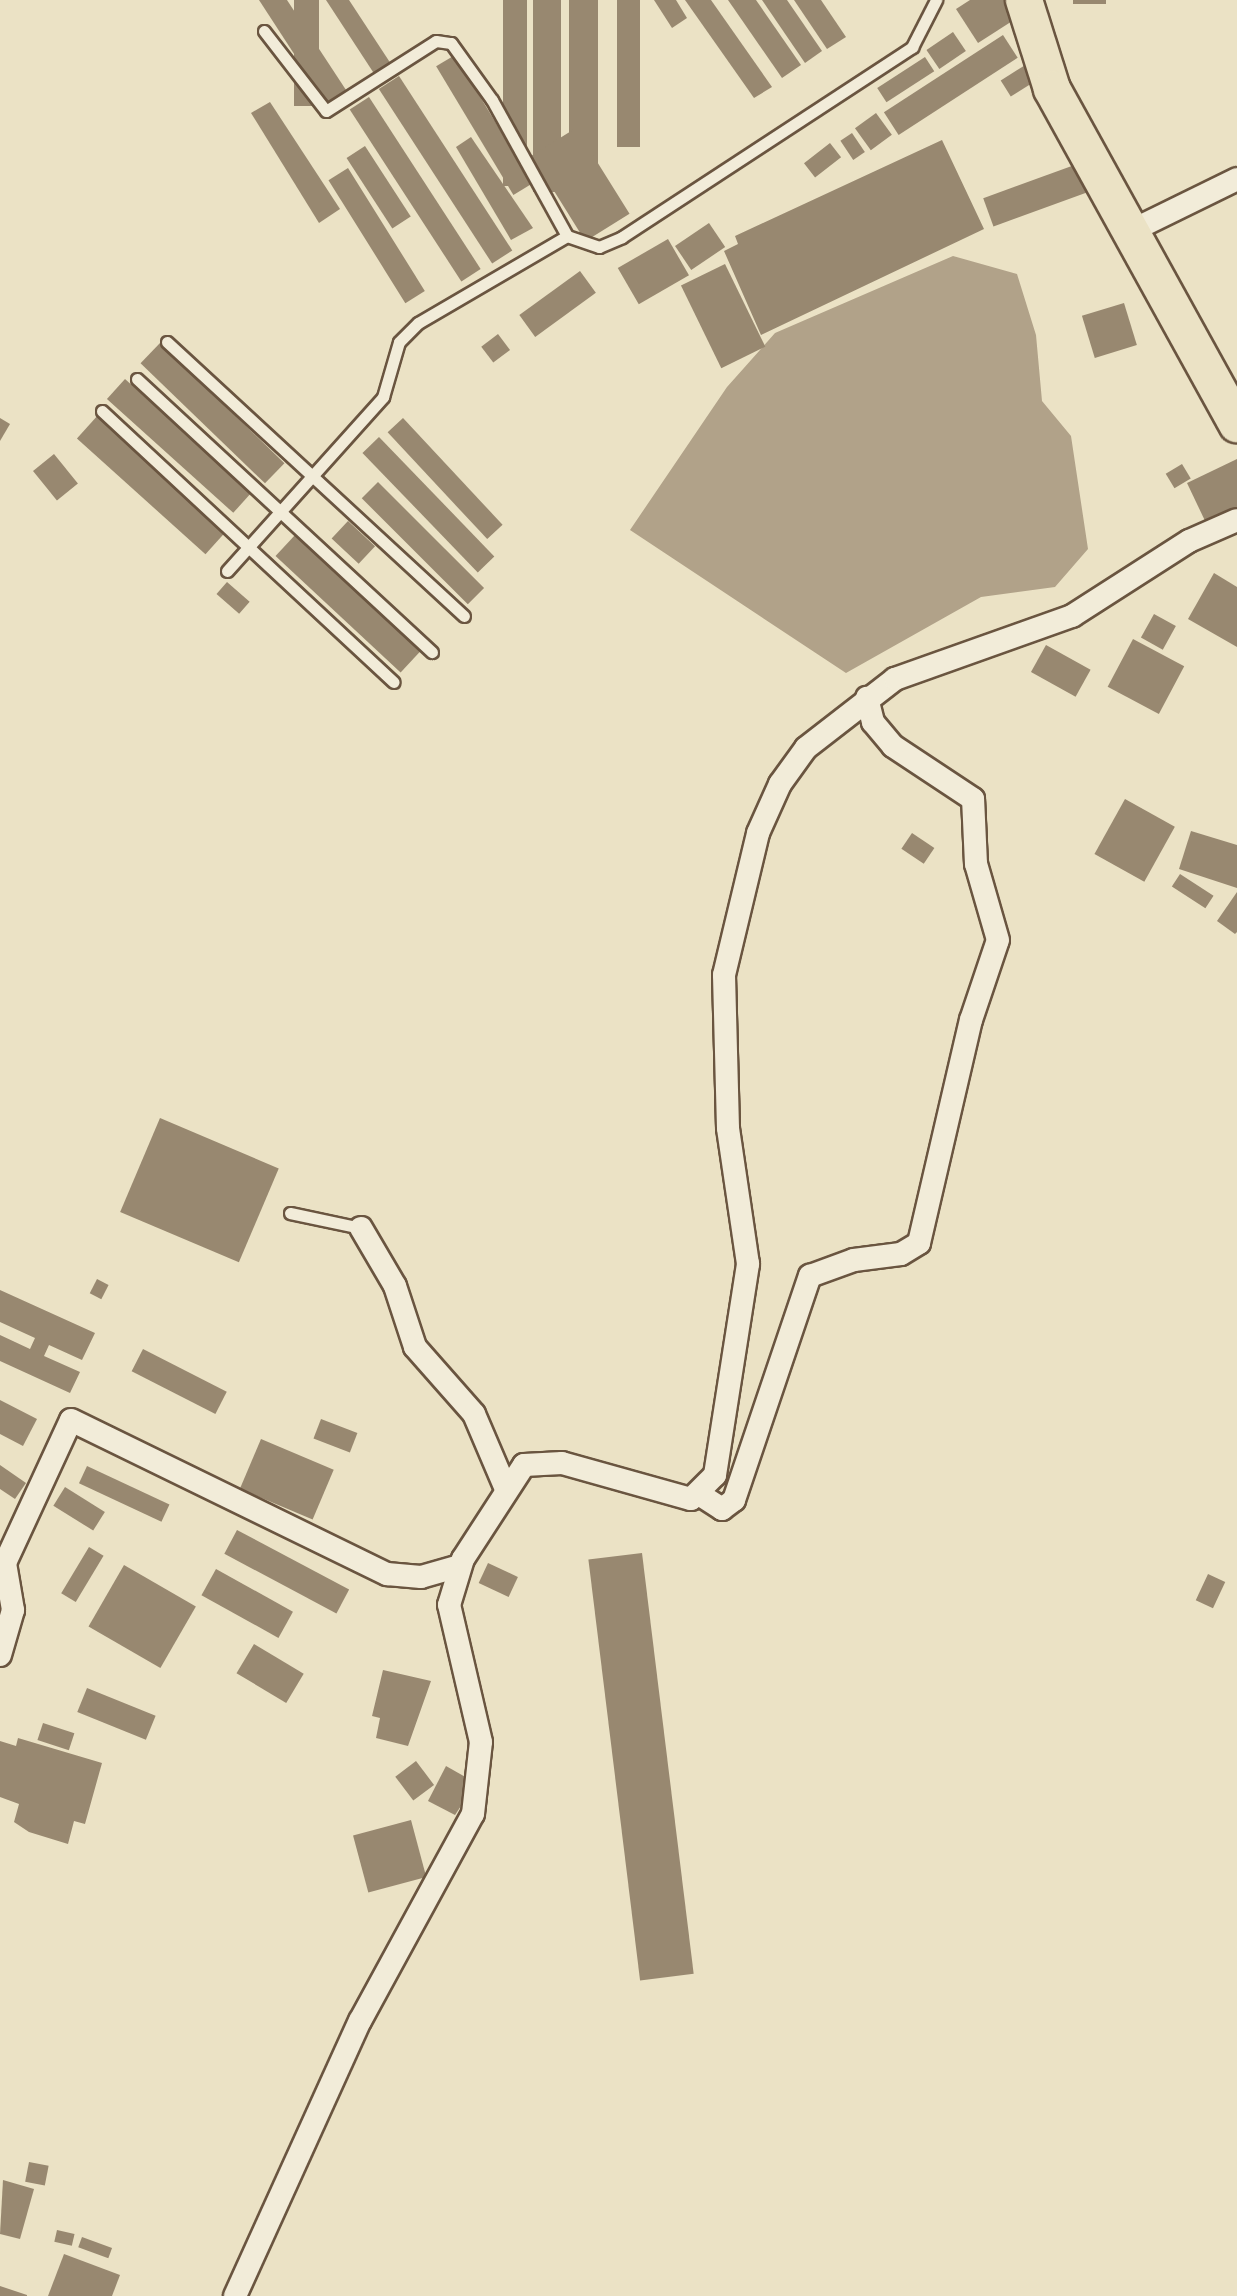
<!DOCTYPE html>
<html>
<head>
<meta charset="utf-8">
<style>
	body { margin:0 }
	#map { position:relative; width:1237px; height:2296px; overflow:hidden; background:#ebe2c5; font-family:"Old Standard TT",serif }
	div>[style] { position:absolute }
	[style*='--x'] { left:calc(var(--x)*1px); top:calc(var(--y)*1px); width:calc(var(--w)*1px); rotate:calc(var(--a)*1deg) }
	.water>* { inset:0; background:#b1a289 }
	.building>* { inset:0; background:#988870; transform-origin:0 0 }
	.roads { filter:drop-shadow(2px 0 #6a5540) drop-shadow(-2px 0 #6a5540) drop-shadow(0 2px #6a5540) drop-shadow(0 -2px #6a5540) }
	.service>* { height:11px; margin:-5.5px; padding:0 5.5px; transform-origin:5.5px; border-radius:5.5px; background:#f2ecd9 }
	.minor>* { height:22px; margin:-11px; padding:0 11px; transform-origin:11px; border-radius:11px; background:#f2ecd9 }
	.primary>* { height:36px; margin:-18px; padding:0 18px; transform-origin:18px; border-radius:18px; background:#ebe2c5 }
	span { translate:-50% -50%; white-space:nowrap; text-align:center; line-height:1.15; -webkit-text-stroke:6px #f2ecd9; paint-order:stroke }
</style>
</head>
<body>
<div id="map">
	<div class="water">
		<div style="clip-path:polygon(953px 256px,1017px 274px,1036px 335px,1042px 401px,1071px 436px,1088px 549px,1055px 587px,981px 597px,846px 673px,630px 530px,727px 387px,775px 333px)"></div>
	</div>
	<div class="building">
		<div style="clip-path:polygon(259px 0,287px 0,346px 90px,326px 103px)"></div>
		<div style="left:294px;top:0;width:25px;height:106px"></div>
		<div style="clip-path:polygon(326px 0,349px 0,391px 64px,375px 75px)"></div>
		<div style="left:503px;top:0;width:24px;height:186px"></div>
		<div style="left:533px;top:0;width:28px;height:192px"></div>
		<div style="left:569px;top:0;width:29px;height:173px"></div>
		<div style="left:617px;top:0;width:23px;height:147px"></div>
		<div style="clip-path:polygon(654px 0,676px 0,687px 18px,672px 28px)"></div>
		<div style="clip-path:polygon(685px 0,711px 0,772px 87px,754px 98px)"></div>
		<div style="clip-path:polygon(728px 0,756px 0,801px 65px,782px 78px)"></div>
		<div style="clip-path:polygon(762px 0,787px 0,822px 51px,805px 63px)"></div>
		<div style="clip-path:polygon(794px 0,821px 0,846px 37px,827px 49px)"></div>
		<div style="clip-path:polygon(970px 0,1012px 0,1017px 18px,978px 43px,956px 9px)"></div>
		<div style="left:1073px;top:0;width:33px;height:4px"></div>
		<div style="left:953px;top:32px;width:23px;height:32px;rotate:56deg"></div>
		<div style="left:1003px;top:35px;width:27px;height:142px;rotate:57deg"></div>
		<div style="left:455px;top:55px;width:150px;height:22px;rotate:59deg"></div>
		<div style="left:925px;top:57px;width:17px;height:57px;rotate:57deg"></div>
		<div style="left:1027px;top:64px;width:19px;height:31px;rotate:58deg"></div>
		<div style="left:399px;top:76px;width:208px;height:24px;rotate:57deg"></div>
		<div style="left:369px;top:97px;width:205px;height:23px;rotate:57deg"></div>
		<div style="clip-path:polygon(270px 102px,340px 209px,319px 223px,251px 113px)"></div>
		<div style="left:876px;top:113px;width:27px;height:26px;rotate:54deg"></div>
		<div style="left:576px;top:128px;width:101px;height:52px;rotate:58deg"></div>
		<div style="left:852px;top:133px;width:23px;height:14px;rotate:56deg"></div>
		<div style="clip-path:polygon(471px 137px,533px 228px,511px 240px,456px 147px)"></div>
		<div style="clip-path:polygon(942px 140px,984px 229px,761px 335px,724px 251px,738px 244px,735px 236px)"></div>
		<div style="left:830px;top:143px;width:18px;height:33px;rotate:52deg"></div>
		<div style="left:365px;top:146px;width:84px;height:22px;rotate:57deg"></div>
		<div style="left:1080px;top:163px;width:30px;height:103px;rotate:70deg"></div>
		<div style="left:348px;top:168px;width:145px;height:23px;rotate:58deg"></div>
		<div style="left:709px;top:223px;width:29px;height:41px;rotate:56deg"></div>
		<div style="left:668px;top:239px;width:42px;height:58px;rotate:60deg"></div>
		<div style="left:725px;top:264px;width:92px;height:49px;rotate:64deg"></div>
		<div style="left:580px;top:271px;width:27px;height:75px;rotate:54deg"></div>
		<div style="left:1124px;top:303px;width:44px;height:44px;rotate:73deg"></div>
		<div style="left:498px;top:334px;width:20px;height:21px;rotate:53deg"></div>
		<div style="left:160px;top:343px;width:173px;height:28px;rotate:44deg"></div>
		<div style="left:125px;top:379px;width:170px;height:27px;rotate:42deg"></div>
		<div style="left:99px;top:414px;width:173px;height:33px;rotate:42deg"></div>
		<div style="clip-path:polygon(0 418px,10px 424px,0 441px)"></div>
		<div style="left:403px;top:418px;width:146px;height:21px;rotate:47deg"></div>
		<div style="left:379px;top:437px;width:166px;height:23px;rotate:46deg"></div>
		<div style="left:54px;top:454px;width:38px;height:27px;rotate:51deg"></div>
		<div style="clip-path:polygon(1237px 459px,1237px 511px,1207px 525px,1187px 483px)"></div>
		<div style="left:1182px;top:464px;width:17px;height:19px;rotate:59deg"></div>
		<div style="left:378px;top:482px;width:150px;height:23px;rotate:45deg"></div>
		<div style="left:348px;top:521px;width:37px;height:24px;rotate:43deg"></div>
		<div style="left:296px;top:534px;width:171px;height:30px;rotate:43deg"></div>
		<div style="clip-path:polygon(1214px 573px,1237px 587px,1237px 647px,1188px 619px)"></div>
		<div style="left:227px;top:582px;width:30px;height:16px;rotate:41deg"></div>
		<div style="left:1154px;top:614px;width:25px;height:27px;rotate:29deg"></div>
		<div style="left:1133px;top:639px;width:58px;height:54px;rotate:28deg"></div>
		<div style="left:1046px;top:645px;width:51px;height:31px;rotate:29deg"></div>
		<div style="left:1125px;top:799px;width:57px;height:63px;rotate:29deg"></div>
		<div style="clip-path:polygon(1191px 831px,1237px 845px,1237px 888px,1179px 869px)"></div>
		<div style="left:912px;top:833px;width:27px;height:19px;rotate:34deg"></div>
		<div style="left:1180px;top:874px;width:40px;height:15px;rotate:33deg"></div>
		<div style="clip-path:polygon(1237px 892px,1237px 932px,1235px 934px,1217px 921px)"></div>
		<div style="left:160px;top:1118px;width:129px;height:102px;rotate:23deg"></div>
		<div style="left:97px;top:1279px;width:13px;height:16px;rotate:27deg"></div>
		<div style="clip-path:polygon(0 1290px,95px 1333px,82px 1360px,49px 1345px,44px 1356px,80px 1372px,70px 1393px,0 1361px,0 1335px,30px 1349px,35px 1338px,0 1322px)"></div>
		<div style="left:143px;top:1349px;width:94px;height:25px;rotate:27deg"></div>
		<div style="clip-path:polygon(0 1400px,37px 1419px,23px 1446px,0 1434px)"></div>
		<div style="left:321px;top:1419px;width:39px;height:21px;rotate:21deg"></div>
		<div style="left:261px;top:1439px;width:79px;height:54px;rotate:23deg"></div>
		<div style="clip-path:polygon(0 1465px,26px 1483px,15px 1499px,0 1489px)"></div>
		<div style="left:87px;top:1466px;width:91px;height:19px;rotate:25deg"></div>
		<div style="left:65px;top:1487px;width:47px;height:22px;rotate:32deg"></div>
		<div style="left:237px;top:1530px;width:127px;height:27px;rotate:28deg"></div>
		<div style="left:89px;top:1547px;width:17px;height:54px;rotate:31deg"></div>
		<div style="left:642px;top:1553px;width:424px;height:54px;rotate:83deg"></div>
		<div style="left:488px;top:1563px;width:33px;height:22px;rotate:25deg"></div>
		<div style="left:124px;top:1565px;width:83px;height:71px;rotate:30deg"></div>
		<div style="left:216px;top:1569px;width:88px;height:30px;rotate:29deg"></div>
		<div style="left:1208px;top:1574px;width:19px;height:29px;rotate:25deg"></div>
		<div style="left:254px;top:1644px;width:58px;height:34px;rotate:31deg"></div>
		<div style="clip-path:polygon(383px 1670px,431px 1681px,408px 1746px,376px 1738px,380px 1718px,372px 1716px)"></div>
		<div style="left:87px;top:1688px;width:74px;height:26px;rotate:22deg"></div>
		<div style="left:43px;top:1723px;width:33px;height:18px;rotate:18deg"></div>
		<div style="clip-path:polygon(18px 1738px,102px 1763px,85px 1824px,74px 1821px,68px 1844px,29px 1832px,14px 1822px,19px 1804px,0 1797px,0 1741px,16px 1746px)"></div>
		<div style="left:416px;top:1761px;width:30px;height:26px;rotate:53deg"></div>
		<div style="clip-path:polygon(446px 1766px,476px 1783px,455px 1815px,428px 1801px)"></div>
		<div style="left:411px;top:1820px;width:59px;height:60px;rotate:75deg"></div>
		<div style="left:29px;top:2162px;width:20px;height:20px;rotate:11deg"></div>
		<div style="clip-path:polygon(3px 2180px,34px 2189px,20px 2239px,0 2234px)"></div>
		<div style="left:57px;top:2230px;width:18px;height:12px;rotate:13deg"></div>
		<div style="left:82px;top:2237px;width:32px;height:11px;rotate:20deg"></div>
		<div style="clip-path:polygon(64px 2254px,120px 2275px,112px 2296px,48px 2296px)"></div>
		<div style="clip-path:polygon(0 2286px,27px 2295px,27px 2296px,0 2296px)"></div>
	</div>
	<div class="roads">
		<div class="service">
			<div style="--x:264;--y:31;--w:101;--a:52.2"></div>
			<div style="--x:326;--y:111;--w:130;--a:-32.5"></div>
			<div style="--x:436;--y:41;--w:15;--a:8"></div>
			<div style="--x:451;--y:43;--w:70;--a:54.3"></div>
			<div style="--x:492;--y:100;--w:155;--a:61.1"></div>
			<div style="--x:167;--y:342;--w:404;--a:42.7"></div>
			<div style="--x:137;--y:379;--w:402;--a:42.8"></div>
			<div style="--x:102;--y:411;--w:398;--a:42.9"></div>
			<div style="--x:227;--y:571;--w:234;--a:-48.1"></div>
			<div style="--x:383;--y:397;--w:57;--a:-73.8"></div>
			<div style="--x:399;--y:342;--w:27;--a:-45"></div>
			<div style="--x:418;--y:323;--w:173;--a:-30.3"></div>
			<div style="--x:567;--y:236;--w:34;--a:19"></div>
			<div style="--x:599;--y:247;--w:25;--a:-23"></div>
			<div style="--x:622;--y:237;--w:347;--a:-33.2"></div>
			<div style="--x:912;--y:47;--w:53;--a:-62.9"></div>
			<div style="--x:290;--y:1213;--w:73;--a:11.9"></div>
		</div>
		<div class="minor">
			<div style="--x:1129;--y:232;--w:120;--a:-26.1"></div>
			<div style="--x:361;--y:1228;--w:67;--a:59.6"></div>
			<div style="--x:395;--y:1286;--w:64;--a:71.8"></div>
			<div style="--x:415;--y:1347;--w:89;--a:48.6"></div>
			<div style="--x:474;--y:1414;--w:82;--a:66.9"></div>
			<div style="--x:702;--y:1496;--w:24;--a:33"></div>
			<div style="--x:722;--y:1509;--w:15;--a:-37"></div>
			<div style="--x:734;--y:1500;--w:237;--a:-71.3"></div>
			<div style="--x:810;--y:1276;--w:47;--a:-20"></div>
			<div style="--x:854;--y:1260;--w:47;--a:-7.3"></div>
			<div style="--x:901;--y:1254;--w:21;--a:-31"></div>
			<div style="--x:919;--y:1243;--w:229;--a:-76.9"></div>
			<div style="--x:971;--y:1020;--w:84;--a:-71.4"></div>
			<div style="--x:998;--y:940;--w:79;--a:-106.1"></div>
			<div style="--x:976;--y:864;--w:65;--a:-92.6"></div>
			<div style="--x:973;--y:799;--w:96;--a:-146.5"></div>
			<div style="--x:893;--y:746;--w:31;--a:-130"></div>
			<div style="--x:873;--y:722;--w:25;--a:-104"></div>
			<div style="--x:0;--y:1655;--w:47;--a:-73.9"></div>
			<div style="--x:13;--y:1610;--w:48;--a:-99.7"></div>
			<div style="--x:5;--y:1563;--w:157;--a:-65.2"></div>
			<div style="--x:71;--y:1420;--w:352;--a:26"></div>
			<div style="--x:387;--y:1574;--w:34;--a:5"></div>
			<div style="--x:421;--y:1577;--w:40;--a:-16"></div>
			<div style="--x:235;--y:2296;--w:302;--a:-65.6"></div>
			<div style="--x:360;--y:2021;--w:236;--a:-61.4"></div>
			<div style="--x:473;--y:1814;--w:72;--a:-83.7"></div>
			<div style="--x:481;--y:1742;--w:141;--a:-103.1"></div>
			<div style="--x:449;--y:1605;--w:48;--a:-73.1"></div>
			<div style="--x:463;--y:1559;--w:112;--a:-57"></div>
			<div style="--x:524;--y:1465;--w:38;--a:-3"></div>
			<div style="--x:562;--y:1463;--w:134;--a:15.6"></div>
			<div style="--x:691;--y:1499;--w:34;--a:-45"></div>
			<div style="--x:715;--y:1475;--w:214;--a:-81.1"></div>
			<div style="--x:748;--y:1264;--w:137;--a:-98.4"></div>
			<div style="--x:728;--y:1128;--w:153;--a:-91.5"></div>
			<div style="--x:724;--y:975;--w:146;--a:-76.5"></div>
			<div style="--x:758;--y:833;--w:54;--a:-65.8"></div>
			<div style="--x:780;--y:784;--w:44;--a:-54.2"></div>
			<div style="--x:806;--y:748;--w:113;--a:-37.8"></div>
			<div style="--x:895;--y:679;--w:188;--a:-19.6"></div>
			<div style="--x:1072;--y:616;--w:139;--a:-32.7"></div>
			<div style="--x:1189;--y:541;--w:52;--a:-23.6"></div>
		</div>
		<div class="primary">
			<div style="--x:1024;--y:0;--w:93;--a:72.5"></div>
			<div style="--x:1052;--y:89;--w:383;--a:61.1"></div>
		</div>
	</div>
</div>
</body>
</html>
